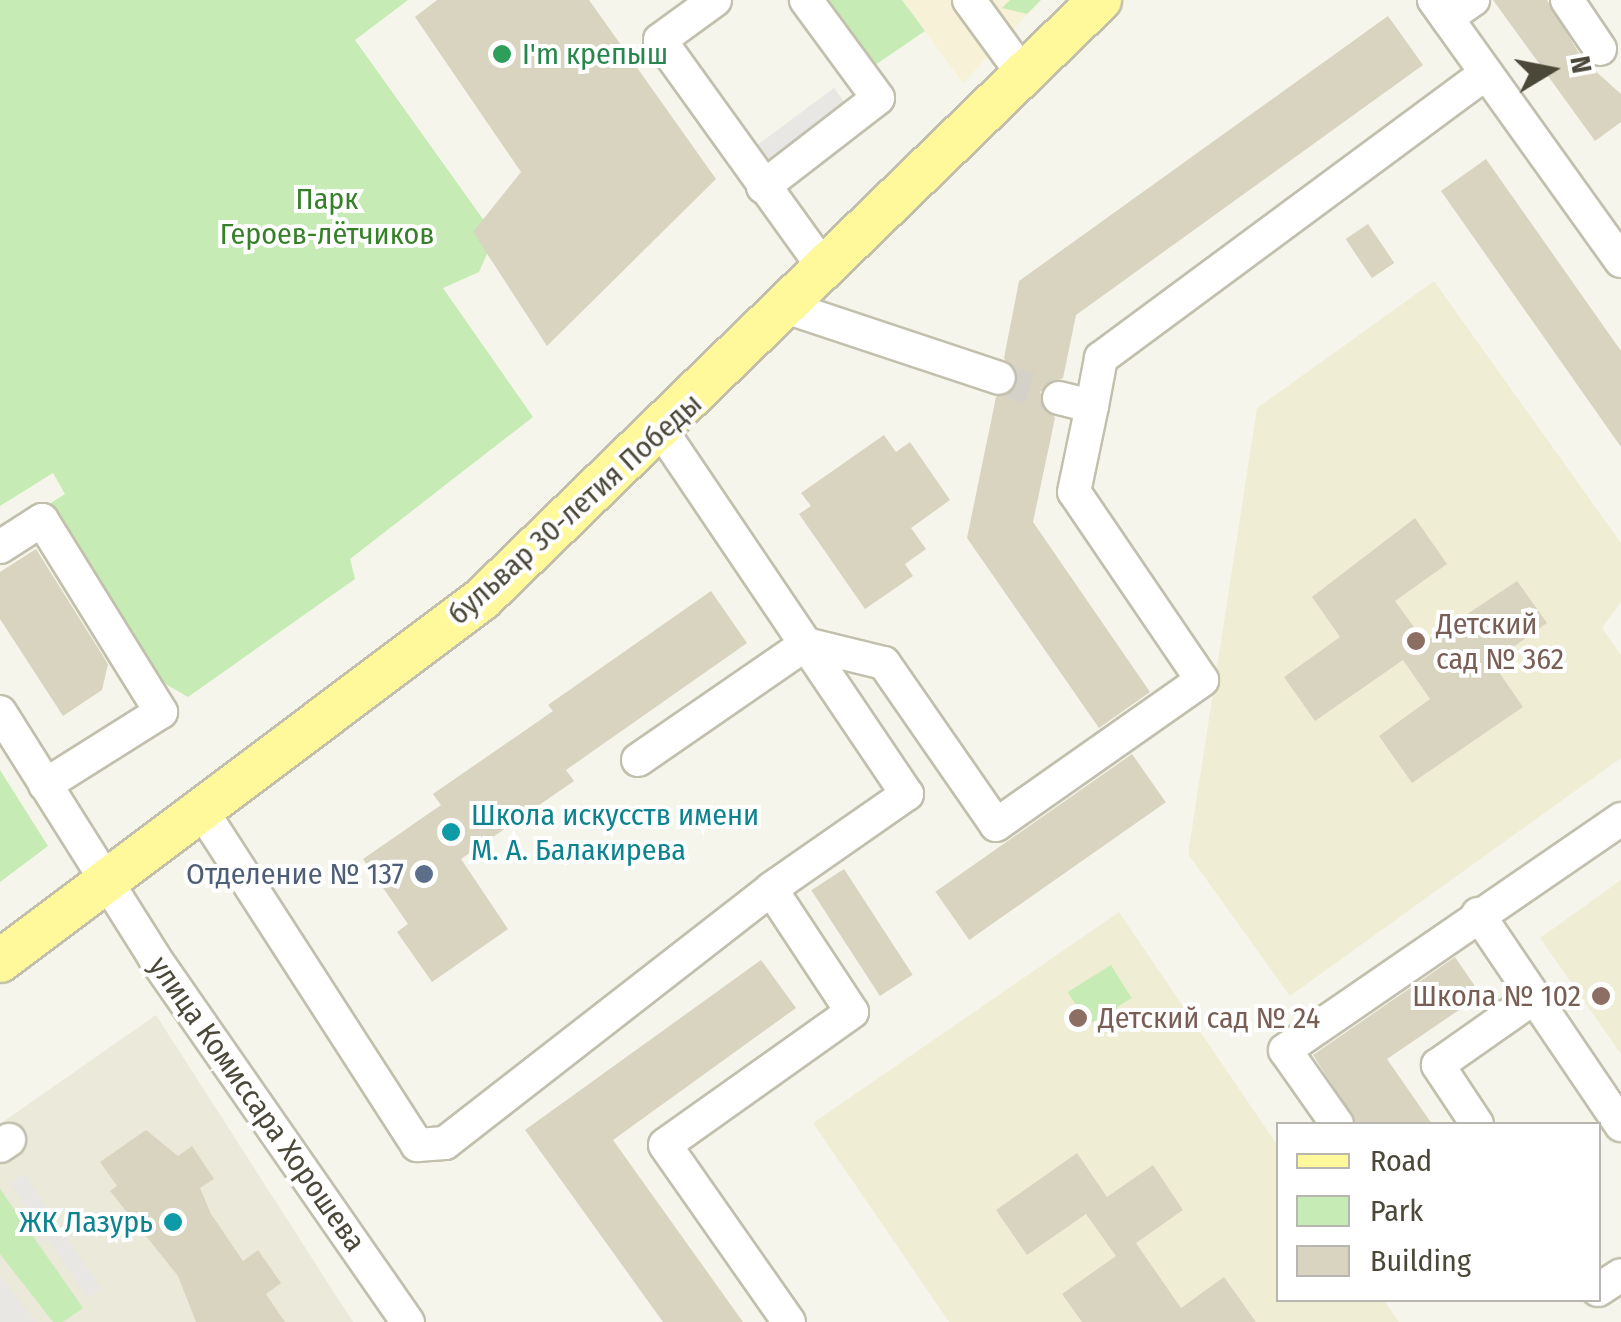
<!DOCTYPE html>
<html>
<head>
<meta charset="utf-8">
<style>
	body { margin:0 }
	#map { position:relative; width:1621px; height:1322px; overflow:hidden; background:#f6f5ec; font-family:"Fira Sans Condensed",sans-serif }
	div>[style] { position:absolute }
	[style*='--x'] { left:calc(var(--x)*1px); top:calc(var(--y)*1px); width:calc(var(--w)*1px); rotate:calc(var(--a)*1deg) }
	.residential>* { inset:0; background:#eae9da }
	.commercial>* { inset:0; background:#f7f1d7 }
	.education>* { inset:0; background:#efeed5 }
	.green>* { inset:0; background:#c6ebb4; transform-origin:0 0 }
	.parking>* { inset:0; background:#e8e7e3; transform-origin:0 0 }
	.building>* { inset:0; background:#d8d4c0; transform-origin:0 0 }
	.minor-tunnel>* { height:32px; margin-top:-16px; transform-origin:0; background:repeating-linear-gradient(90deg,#d4d2c8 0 32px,transparent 0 48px) }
	.roads { filter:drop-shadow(2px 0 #c2c0ad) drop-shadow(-2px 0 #c2c0ad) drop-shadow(0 2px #c2c0ad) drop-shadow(0 -2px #c2c0ad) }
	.minor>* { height:32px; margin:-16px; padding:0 16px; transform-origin:16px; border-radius:16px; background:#fff }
	.major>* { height:42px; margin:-21px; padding:0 21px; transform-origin:21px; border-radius:21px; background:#fff99c }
	.dots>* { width:28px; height:28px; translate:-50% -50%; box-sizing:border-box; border:5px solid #fff; border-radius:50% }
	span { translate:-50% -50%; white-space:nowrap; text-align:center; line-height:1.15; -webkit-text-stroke:8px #fff; paint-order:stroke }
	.leisure-label { font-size:30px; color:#27864d }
	.left { translate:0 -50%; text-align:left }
	.park-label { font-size:30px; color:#368029 }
	.street-label { font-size:30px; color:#4b4839 }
	.education-label { font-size:30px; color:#785e54 }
	.right { translate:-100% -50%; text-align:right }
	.culture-label { font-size:30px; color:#0d838f }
	.service-label { font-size:30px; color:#4e5e75 }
	.legend { position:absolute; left:1276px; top:1122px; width:325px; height:180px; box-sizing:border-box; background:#fff; border:2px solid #b7b6b0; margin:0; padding:12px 18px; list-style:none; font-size:30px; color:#4b4839 }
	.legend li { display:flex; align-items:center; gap:20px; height:50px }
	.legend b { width:50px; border:2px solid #b7b6b0 }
	.north { position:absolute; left:1501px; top:20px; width:100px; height:100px; -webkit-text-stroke:8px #fff; paint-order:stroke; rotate:80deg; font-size:28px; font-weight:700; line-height:40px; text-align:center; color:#4b4839 }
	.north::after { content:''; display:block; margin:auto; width:35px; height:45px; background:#4b4839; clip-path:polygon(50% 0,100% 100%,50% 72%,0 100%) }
</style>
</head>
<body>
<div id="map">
	<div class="residential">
		<div style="clip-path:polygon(156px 1015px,353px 1322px,0 1322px,0 1124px)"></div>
	</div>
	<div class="commercial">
		<div style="clip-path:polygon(902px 0,1041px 0,963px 83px)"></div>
	</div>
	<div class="education">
		<div style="clip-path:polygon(1434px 281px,1621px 543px,1621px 602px,1602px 628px,1621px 655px,1621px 758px,1290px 996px,1188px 854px,1257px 408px)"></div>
		<div style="clip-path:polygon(1621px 880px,1621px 1054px,1540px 938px)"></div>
		<div style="clip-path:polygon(1119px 912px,1278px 1146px,1278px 1300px,1384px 1300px,1399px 1322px,949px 1322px,813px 1123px)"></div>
	</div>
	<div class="green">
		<div style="clip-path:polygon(0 0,408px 0,355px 40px,495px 236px,479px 272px,443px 288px,533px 417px,350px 559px,355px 579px,188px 697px,157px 679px,49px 504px,65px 494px,53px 473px,0 506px)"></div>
		<div style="clip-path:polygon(829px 0,902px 0,925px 31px,875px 65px)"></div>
		<div style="clip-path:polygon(1010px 0,1041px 0,1027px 14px,1002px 8px)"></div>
		<div style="clip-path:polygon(0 770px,48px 846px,0 882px)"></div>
		<div style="left:1111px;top:965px;width:39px;height:51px;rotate:58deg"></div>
		<div style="clip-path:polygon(0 1189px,83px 1308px,63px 1322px,53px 1322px,0 1254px)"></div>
	</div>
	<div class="parking">
		<div style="clip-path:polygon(834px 88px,857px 119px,785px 185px,756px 146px)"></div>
		<div style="left:24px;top:1174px;width:138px;height:16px;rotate:56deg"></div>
		<div style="clip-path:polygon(0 1276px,36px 1322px,0 1322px)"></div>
	</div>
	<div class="building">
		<div style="clip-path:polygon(437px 0,589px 0,716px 179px,547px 346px,473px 232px,521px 172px,415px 17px)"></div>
		<div style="clip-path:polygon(1493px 0,1547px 0,1583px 60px,1621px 94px,1621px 122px,1595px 141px)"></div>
		<div style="clip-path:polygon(1388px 16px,1423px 65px,1076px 315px,1063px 378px,1040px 392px,1055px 418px,1033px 522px,1150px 692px,1099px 728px,967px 538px,996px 397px,1018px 383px,1004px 358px,1019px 281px)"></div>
		<div style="clip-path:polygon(1486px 159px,1621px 351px,1621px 447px,1441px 191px)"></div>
		<div style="left:1368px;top:224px;width:47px;height:27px;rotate:56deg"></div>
		<div style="clip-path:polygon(884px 435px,896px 452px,910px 442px,950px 500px,911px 528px,926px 549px,905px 564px,913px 576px,865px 609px,799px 514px,811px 506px,801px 493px)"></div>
		<div style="clip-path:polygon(1415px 518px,1447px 564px,1395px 601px,1425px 642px,1517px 581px,1547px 623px,1492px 662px,1523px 707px,1412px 783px,1379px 736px,1430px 699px,1403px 660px,1315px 721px,1284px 677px,1340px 637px,1312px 597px)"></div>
		<div style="clip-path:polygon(36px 549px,108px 664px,102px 690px,63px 716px,0 619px,0 572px)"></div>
		<div style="clip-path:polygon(711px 591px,747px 643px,566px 770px,574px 781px,461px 859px,508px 929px,432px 982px,397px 932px,408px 924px,363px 859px,441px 805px,433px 794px,553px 711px,548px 705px)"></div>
		<div style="left:1132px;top:754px;width:59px;height:240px;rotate:55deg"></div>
		<div style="left:844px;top:869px;width:126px;height:39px;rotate:57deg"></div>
		<div style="clip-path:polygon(1455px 957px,1481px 995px,1387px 1059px,1432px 1124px,1357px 1124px,1313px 1055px)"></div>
		<div style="clip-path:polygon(761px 960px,796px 1008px,613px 1140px,743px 1322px,663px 1322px,525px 1130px)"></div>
		<div style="clip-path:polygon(146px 1130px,178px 1156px,192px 1146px,214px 1179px,200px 1188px,211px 1214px,243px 1261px,258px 1250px,281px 1283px,266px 1294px,285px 1322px,196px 1322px,178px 1276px,110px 1191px,117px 1186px,100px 1162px)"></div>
		<div style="clip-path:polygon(1077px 1153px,1107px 1197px,1153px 1165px,1183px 1210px,1136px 1243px,1181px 1308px,1224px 1277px,1256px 1322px,1082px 1322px,1062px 1294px,1116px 1256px,1086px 1214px,1027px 1255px,996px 1210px)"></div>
	</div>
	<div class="minor-tunnel">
		<div style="--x:999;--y:378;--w:63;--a:18.4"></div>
	</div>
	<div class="roads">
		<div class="minor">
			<div style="--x:715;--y:0;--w:68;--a:144"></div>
			<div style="--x:660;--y:40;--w:284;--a:54.3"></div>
			<div style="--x:969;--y:0;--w:92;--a:53.9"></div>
			<div style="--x:1434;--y:0;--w:321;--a:54.4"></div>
			<div style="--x:1567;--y:0;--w:59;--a:56"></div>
			<div style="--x:1447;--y:18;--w:32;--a:-35"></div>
			<div style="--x:763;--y:187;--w:145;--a:-37.7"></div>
			<div style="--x:878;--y:98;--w:122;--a:-126.3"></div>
			<div style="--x:789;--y:308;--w:221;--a:18.4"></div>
			<div style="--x:1059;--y:398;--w:34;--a:14"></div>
			<div style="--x:1092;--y:406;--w:49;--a:-79.4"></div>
			<div style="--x:1101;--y:358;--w:479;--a:-36.5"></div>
			<div style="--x:662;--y:431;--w:438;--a:56"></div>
			<div style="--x:907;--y:794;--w:166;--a:145.1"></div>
			<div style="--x:771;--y:889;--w:147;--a:56.6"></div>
			<div style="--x:852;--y:1012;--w:229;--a:144.6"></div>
			<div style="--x:665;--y:1145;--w:216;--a:55"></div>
			<div style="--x:0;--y:547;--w:50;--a:-32.7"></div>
			<div style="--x:42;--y:520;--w:226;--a:58.2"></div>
			<div style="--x:161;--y:712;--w:137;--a:147.8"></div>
			<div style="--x:0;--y:712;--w:289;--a:57.8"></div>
			<div style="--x:154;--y:957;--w:445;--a:55.2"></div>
			<div style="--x:638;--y:760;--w:204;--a:-34.6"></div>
			<div style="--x:806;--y:644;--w:80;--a:13.7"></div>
			<div style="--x:884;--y:663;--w:197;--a:55.3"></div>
			<div style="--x:996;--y:825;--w:252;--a:-35.1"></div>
			<div style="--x:1202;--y:680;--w:227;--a:-124.2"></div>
			<div style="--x:1074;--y:492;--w:88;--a:-78.2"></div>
			<div style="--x:204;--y:814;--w:394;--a:57.2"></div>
			<div style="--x:417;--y:1145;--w:28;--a:-4"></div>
			<div style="--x:445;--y:1143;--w:413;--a:-37.9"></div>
			<div style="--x:1478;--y:914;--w:255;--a:55.9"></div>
			<div style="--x:1337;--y:1124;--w:90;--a:-125.1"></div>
			<div style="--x:1285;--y:1050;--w:408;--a:-34.5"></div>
			<div style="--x:1477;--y:1124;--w:71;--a:-123.5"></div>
			<div style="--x:1438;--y:1065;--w:115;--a:-35.1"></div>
			<div style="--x:0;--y:1146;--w:11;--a:-34"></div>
			<div style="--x:1598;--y:1290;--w:27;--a:-33"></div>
		</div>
		<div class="major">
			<div style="--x:0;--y:961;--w:603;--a:-36.91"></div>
			<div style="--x:482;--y:599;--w:861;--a:-44.11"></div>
		</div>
	</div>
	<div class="dots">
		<div style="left:502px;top:54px;background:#2e9e5b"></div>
		<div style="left:1416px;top:641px;background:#8d6e63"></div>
		<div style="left:451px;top:832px;background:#0f9aa8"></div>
		<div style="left:424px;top:874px;background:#5c6f8a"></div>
		<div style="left:1601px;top:996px;background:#8d6e63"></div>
		<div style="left:1078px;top:1018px;background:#8d6e63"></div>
		<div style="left:173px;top:1222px;background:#0f9aa8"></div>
	</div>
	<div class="leisure-label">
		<span class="left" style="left:522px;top:54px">I'm крепыш</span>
	</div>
	<div class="park-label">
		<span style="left:327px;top:216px">Парк<br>Героев-лётчиков</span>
	</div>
	<div class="street-label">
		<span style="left:575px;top:509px;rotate:-42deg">бульвар 30-летия Победы</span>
		<span style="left:257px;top:1104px;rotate:55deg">улица Комиссара Хорошева</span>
	</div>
	<div class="education-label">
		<span class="left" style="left:1436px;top:641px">Детский<br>сад № 362</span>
		<span class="right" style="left:1581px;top:996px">Школа № 102</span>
		<span class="left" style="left:1098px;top:1018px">Детский сад № 24</span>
	</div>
	<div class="culture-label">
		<span class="left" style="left:471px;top:832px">Школа искусств имени<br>М. А. Балакирева</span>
		<span class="right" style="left:153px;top:1222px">ЖК Лазурь</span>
	</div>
	<div class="service-label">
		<span class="right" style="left:404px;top:874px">Отделение № 137</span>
	</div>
	<ul class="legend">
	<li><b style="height:12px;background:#fff99c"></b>Road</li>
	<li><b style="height:28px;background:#c6ebb4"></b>Park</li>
	<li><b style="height:28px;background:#d8d4c0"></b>Building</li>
	</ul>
	<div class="north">N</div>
</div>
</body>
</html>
